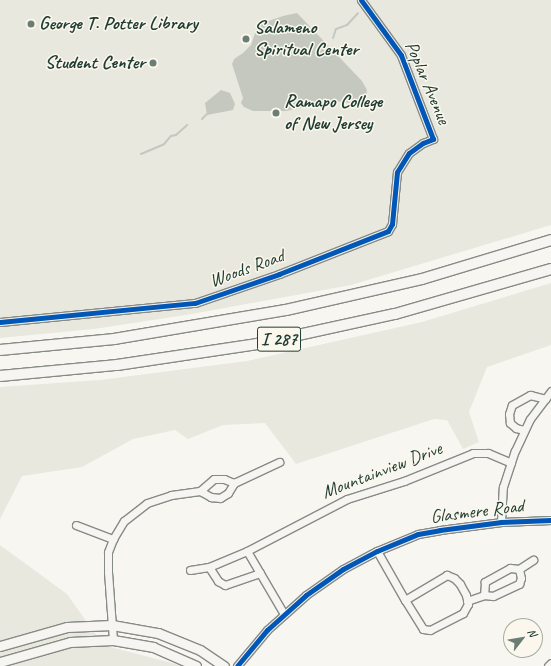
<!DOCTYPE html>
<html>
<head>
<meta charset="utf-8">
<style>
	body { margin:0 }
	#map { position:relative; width:551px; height:666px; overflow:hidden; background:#f8f6f0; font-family:Caveat,sans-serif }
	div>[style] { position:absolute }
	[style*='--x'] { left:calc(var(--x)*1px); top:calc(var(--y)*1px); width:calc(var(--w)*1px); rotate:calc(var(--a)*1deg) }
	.built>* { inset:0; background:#e8e8df }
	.water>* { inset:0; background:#c4c8bf }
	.stream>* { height:2px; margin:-1px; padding:0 1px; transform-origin:1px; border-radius:1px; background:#c4c8bf }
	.roads { filter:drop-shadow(1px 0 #868b86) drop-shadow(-1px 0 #868b86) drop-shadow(0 1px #868b86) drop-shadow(0 -1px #868b86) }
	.minor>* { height:7px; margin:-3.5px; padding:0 3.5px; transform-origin:3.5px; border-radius:3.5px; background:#f6f5f1 }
	.major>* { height:9px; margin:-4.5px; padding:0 4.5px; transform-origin:4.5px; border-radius:4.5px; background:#f6f5f1 }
	.highway>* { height:10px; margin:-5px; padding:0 5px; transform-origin:5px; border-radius:5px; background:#f6f5f1 }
	.cycleway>* { height:5px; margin:-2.5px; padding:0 2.5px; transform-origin:2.5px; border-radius:2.5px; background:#0057b8 }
	.dots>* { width:11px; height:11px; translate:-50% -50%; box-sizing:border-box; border:2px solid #fbf7ec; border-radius:50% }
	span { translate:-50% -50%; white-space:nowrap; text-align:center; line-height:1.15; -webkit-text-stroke:3px #fbf7ec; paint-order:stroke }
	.shield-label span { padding:1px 3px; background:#fbf7ec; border:1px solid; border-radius:3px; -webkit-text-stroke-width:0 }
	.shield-label { font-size:18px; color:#1f3d34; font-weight:700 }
	.poi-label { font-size:19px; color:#1f3d34; font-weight:700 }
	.left { translate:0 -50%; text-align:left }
	.right { translate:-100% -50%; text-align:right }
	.street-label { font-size:19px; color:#1f3d34 }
	.north { position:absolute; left:503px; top:618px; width:40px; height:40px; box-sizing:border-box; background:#fbf7ec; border:1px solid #a3ada2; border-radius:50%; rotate:59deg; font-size:11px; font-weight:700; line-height:16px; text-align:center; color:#1f3d34 }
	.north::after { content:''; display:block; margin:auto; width:14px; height:18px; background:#6b7e76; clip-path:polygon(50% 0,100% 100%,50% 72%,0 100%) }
</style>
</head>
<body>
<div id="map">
	<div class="built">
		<div style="clip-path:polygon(0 0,551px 0,551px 225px,351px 285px,192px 314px,94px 329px,0 338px)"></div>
		<div style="clip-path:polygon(551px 283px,551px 345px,487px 367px,469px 412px,479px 442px,463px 449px,447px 420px,434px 419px,296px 464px,265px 423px,223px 425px,188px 439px,175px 430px,133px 439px,82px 467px,22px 476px,0 519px,0 387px,100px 380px,247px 361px,422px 322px)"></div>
		<div style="clip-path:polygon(0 545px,67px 594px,103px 645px,183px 666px,0 666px)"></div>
	</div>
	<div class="water">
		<div style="clip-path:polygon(297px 13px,362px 81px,367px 90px,366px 99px,360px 104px,335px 101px,286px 111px,253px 111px,244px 107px,241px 103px,243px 98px,232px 64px,234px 59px,243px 53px,251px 45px,256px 30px,260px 24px,283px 16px)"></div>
		<div style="clip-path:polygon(221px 90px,230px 93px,235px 104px,233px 110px,207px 115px,205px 103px)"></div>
	</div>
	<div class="stream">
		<div style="--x:333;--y:38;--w:9;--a:-72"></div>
		<div style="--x:336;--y:29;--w:12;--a:-20"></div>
		<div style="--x:347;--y:25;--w:16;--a:-47"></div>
		<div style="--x:202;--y:119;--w:7;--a:-45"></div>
		<div style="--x:141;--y:154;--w:25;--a:-23"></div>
		<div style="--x:164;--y:144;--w:11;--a:-49"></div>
		<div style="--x:171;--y:136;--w:5;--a:-11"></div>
		<div style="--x:176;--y:135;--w:15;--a:-42"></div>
	</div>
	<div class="roads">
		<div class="minor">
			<div style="--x:0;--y:322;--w:196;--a:-5.6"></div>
			<div style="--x:195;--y:303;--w:89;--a:-19"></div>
			<div style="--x:279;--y:274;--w:117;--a:-21.5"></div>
			<div style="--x:388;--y:231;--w:8;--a:-60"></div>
			<div style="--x:392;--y:224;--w:52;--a:-84.5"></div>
			<div style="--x:397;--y:172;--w:22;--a:-58"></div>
			<div style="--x:409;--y:153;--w:17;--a:-36"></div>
			<div style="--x:423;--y:143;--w:11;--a:-22"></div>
			<div style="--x:433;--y:139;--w:90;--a:-110.9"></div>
			<div style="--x:401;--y:55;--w:68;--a:-126"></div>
			<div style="--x:524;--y:430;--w:8;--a:-166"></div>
			<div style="--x:516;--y:428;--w:8;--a:-140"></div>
			<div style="--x:510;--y:423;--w:9;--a:-96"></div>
			<div style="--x:509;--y:414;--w:9;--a:-72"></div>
			<div style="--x:512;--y:405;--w:21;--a:-29"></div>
			<div style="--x:530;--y:395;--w:16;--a:14"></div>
			<div style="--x:200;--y:491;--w:18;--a:-41"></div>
			<div style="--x:214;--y:479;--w:10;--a:0"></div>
			<div style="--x:224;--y:479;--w:11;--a:22"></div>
			<div style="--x:501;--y:522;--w:35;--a:-87"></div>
			<div style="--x:503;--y:487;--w:38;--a:-72"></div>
			<div style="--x:515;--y:451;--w:35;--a:-65"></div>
			<div style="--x:530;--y:419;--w:35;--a:-53"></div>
			<div style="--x:76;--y:525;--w:40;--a:21"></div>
			<div style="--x:247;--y:551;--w:73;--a:59.6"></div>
			<div style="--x:377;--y:551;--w:56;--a:60.3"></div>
			<div style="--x:405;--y:600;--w:34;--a:58"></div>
			<div style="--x:423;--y:629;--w:7;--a:8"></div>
			<div style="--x:430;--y:630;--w:37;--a:-27"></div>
			<div style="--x:463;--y:613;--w:10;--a:-61"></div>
			<div style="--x:468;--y:604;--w:9;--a:-103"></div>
			<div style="--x:466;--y:595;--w:13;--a:-119"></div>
			<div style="--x:460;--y:584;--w:8;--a:-135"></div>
			<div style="--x:454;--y:578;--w:8;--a:-157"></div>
			<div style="--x:447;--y:575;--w:49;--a:149.2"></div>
			<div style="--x:209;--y:567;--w:17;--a:57"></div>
			<div style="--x:218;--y:581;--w:8;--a:30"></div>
			<div style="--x:225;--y:585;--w:37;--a:-19"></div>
			<div style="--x:519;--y:569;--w:17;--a:-33"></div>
			<div style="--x:190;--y:570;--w:19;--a:-9"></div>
			<div style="--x:209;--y:567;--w:41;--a:-22.8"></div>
			<div style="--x:247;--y:551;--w:113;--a:-27.5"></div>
			<div style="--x:347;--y:499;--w:60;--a:-17.5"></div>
			<div style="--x:404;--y:481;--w:74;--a:-22.1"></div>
			<div style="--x:473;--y:453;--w:15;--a:0"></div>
			<div style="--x:488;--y:453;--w:25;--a:23"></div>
			<div style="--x:467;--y:601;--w:18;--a:-19"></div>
			<div style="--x:484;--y:595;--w:9;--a:6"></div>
			<div style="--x:493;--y:596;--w:29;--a:-25"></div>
			<div style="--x:519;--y:584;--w:6;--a:-72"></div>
			<div style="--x:521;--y:578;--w:9;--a:-103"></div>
			<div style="--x:519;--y:569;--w:9;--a:-174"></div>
			<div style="--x:510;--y:568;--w:29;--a:151"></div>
			<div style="--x:485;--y:582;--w:13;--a:94"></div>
			<div style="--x:113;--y:640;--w:68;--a:-94.2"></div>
			<div style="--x:108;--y:572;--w:20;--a:-90"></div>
			<div style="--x:108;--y:552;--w:14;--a:-69"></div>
			<div style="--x:113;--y:539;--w:21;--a:-59"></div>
			<div style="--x:124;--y:521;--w:29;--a:-38"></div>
			<div style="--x:147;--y:503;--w:25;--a:-18"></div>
			<div style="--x:171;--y:495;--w:29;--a:-8"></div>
			<div style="--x:200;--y:491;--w:13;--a:29"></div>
			<div style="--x:211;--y:497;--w:9;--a:6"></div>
			<div style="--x:220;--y:498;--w:9;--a:-32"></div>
			<div style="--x:228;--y:493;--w:12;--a:-59"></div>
			<div style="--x:234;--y:483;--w:50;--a:-25"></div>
			<div style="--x:237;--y:666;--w:47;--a:-50.2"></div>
			<div style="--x:267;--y:630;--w:52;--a:-41.9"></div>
			<div style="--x:306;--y:595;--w:45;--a:-35.1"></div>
			<div style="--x:343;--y:569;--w:38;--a:-28"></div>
			<div style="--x:377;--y:551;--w:44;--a:-22.5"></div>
			<div style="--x:418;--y:534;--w:22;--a:-10"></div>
			<div style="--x:440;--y:530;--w:62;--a:-7.5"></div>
			<div style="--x:501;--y:522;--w:50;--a:-2.3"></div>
			<div style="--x:548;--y:666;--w:4;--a:-45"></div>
		</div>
		<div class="major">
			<div style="--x:0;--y:646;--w:70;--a:-15.8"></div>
			<div style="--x:67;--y:627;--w:45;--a:-2.5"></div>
			<div style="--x:112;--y:625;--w:47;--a:9.9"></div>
			<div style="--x:158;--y:633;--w:45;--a:22"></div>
			<div style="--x:200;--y:650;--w:29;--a:34"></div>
			<div style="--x:0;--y:662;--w:73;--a:-15.9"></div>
			<div style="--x:70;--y:642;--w:43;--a:-2.7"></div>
			<div style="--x:113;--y:640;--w:41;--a:9.9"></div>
			<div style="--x:153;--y:647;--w:47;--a:23.8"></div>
		</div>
		<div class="highway">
			<div style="--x:0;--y:350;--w:115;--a:-5.5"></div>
			<div style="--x:114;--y:339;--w:174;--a:-9.6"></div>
			<div style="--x:286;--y:310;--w:139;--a:-12.8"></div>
			<div style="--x:422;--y:279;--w:135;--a:-16.8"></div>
			<div style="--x:0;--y:376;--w:118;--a:-5.4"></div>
			<div style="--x:117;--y:365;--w:142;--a:-8.5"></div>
			<div style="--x:257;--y:344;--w:141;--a:-12.3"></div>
			<div style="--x:395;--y:314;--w:162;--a:-16.1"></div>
		</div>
	</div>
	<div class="cycleway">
		<div style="--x:0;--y:322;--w:196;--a:-5.6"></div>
		<div style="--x:195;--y:303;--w:89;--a:-19"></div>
		<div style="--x:279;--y:274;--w:117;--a:-21.5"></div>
		<div style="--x:388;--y:231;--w:8;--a:-60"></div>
		<div style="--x:392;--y:224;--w:52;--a:-84.5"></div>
		<div style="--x:397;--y:172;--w:22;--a:-58"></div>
		<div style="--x:409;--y:153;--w:17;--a:-36"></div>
		<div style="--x:423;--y:143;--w:11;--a:-22"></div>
		<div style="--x:433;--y:139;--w:90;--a:-110.9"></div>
		<div style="--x:401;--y:55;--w:68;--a:-126"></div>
		<div style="--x:237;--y:666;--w:47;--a:-50.2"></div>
		<div style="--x:267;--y:630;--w:52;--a:-41.9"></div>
		<div style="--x:306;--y:595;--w:45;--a:-35.1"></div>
		<div style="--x:343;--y:569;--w:38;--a:-28"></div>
		<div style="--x:377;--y:551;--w:44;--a:-22.5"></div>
		<div style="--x:418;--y:534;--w:22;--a:-10"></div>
		<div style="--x:440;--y:530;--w:62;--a:-7.5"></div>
		<div style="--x:501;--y:522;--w:50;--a:-2.3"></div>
	</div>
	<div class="dots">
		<div style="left:31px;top:24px;background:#6b7e76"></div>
		<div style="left:246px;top:39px;background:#6b7e76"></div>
		<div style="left:153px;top:63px;background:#6b7e76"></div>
		<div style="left:276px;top:113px;background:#6b7e76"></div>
	</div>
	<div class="shield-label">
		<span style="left:279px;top:339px">I 287</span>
	</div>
	<div class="poi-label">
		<span class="left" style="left:39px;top:24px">George T. Potter Library</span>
		<span class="left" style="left:254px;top:39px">Salameno<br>Spiritual Center</span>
		<span class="right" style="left:145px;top:63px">Student Center</span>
		<span class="left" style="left:284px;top:113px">Ramapo College<br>of New Jersey</span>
	</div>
	<div class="street-label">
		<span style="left:427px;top:83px;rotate:67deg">Poplar Avenue</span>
		<span style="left:247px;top:269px;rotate:-20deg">Woods Road</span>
		<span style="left:382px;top:471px;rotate:-21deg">Mountainview Drive</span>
		<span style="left:477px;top:512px;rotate:-7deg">Glasmere Road</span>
	</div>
	<div class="north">N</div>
</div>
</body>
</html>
